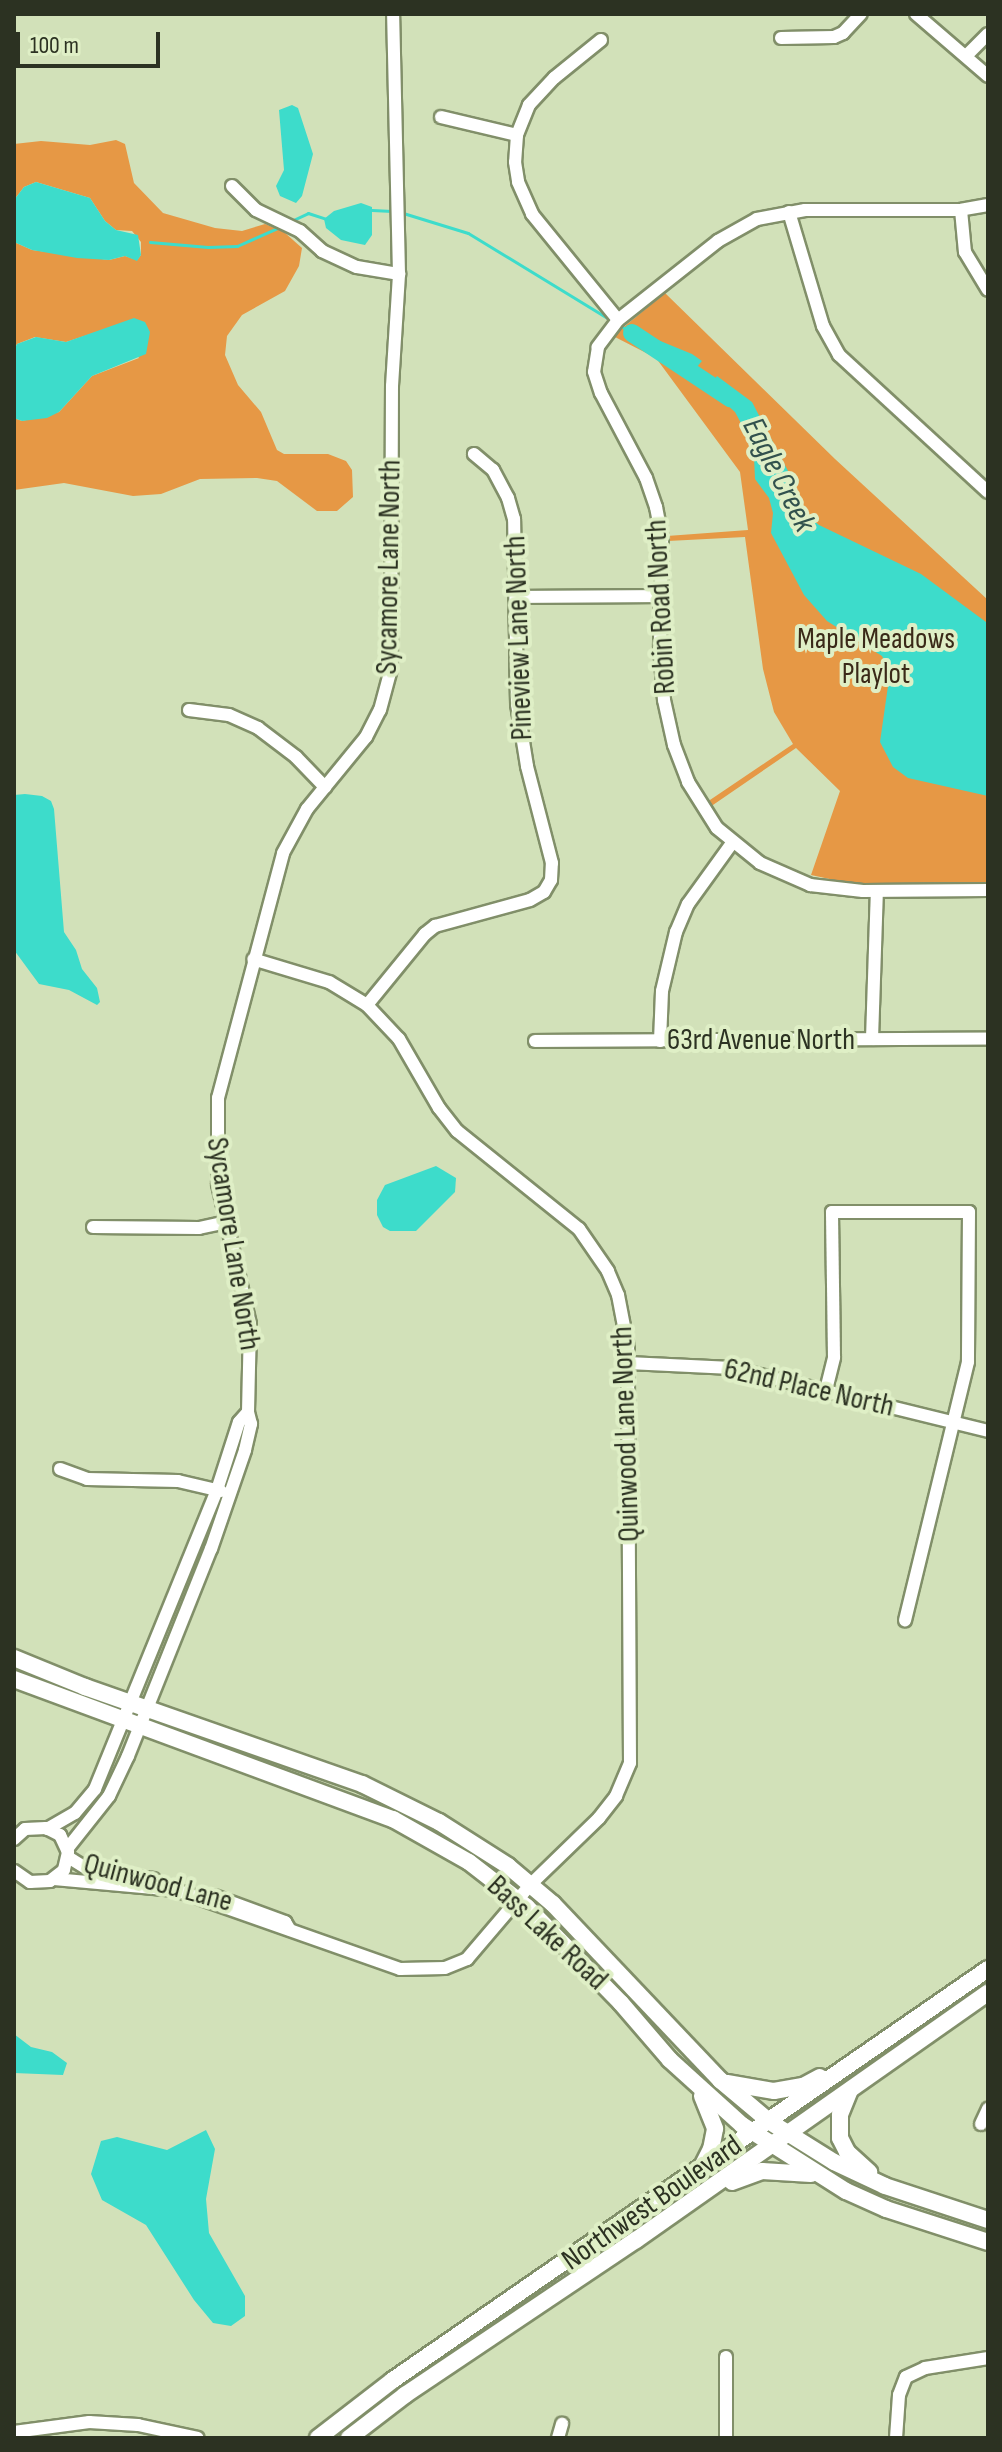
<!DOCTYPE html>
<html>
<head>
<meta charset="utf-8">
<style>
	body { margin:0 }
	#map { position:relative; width:1002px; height:2452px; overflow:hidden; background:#d2e1b9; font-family:"Sofia Sans Condensed",sans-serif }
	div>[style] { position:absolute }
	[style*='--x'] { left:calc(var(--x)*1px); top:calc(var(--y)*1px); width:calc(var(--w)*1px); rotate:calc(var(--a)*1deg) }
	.green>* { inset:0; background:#e69845 }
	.water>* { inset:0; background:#3ddccb }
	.stream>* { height:3px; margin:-1.5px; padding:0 1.5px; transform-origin:1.5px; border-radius:1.5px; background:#3ddccb }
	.river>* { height:18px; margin:-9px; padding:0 9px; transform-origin:9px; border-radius:9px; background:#3ddccb }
	.roads { filter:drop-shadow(2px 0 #818f69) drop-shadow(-2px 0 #818f69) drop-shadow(0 2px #818f69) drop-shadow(0 -2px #818f69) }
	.minor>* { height:12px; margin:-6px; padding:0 6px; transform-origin:6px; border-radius:6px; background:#fff }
	.major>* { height:16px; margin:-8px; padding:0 8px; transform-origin:8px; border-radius:8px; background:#fff }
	span { translate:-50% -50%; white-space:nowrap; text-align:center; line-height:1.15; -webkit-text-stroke:8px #dfefc6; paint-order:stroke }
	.street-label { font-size:30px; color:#2c3222 }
	.park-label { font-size:30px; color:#3a2918 }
	.water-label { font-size:32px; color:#31514d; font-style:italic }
	.frame { position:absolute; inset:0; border:16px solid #2c3222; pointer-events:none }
	.scale { position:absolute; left:16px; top:32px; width:144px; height:36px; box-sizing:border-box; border:4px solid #2c3222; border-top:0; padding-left:10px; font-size:24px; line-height:28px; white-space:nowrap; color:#2c3222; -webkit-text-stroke:6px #dfefc6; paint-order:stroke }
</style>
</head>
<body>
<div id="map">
	<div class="green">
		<div style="clip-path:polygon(116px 140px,125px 144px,134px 183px,163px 213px,215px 228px,242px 231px,265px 224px,284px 232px,302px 248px,299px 266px,285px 291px,242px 315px,227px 336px,225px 355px,238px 385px,261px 412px,277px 450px,284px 454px,328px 454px,346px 461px,352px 470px,353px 497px,337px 511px,317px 511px,277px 481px,257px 478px,200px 479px,161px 494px,133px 496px,64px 483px,14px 490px,14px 418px,22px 421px,59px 412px,92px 376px,139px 358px,115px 326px,66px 342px,35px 337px,17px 344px,14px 350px,14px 242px,32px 250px,109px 260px,125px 256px,137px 260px,141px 255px,141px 242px,132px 231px,116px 230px,105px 221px,90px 198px,36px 182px,24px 187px,14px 200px,14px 144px,41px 141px,90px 145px)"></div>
		<div style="clip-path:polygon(665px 293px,835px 459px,988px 600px,988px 883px,853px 884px,811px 875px,840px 791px,796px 748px,710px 807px,707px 802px,793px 744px,774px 712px,763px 669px,745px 537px,668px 541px,667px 536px,748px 530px,740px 472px,656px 358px,613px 336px)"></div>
	</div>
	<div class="water">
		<div style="clip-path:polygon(292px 105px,298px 108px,313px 154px,302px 196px,296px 203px,280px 196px,276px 186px,284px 170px,279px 110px)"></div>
		<div style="clip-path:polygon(36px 182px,90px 198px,105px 221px,116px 230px,138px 235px,141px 255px,137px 261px,125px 256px,109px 260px,77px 258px,32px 250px,14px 242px,14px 200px,24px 187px)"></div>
		<div style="clip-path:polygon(361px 203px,372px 207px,372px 235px,365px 245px,341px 240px,326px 228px,324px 219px,334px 211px)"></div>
		<div style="clip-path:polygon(134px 318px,145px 322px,150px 332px,146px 354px,92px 376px,59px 412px,47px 418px,22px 421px,14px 418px,14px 350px,17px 344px,36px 337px,66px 342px)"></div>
		<div style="clip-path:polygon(636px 331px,692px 354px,702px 361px,689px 376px,631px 338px)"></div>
		<div style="clip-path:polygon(717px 376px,752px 402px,788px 471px,801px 510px,819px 525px,921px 574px,986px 622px,988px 796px,908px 778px,893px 767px,880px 742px,890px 672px,882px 656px,827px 621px,804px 595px,771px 533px,773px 513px,769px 498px,755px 479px,754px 457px,749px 438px,735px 412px,708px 388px)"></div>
		<div style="clip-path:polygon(25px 794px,42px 796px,51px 801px,54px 809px,64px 932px,76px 950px,82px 969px,97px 988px,100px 1002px,97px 1005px,69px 990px,39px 984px,14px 950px,14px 795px)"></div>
		<div style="clip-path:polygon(436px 1166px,456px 1178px,455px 1192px,416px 1231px,390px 1231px,383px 1227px,377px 1215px,377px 1200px,385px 1185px)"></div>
		<div style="clip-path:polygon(14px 2034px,31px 2047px,52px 2052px,67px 2063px,63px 2075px,14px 2073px)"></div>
		<div style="clip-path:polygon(206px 2130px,215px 2149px,206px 2199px,209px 2233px,245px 2296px,245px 2316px,231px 2326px,213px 2323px,194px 2300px,146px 2225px,102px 2200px,91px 2174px,101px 2141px,117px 2137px,167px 2150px)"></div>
	</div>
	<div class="stream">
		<div style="--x:372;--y:210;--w:20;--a:3"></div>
		<div style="--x:403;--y:213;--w:68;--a:17.1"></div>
		<div style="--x:468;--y:233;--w:169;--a:31.4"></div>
		<div style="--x:289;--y:222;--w:21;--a:-25"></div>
		<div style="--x:308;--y:213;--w:19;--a:18"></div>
		<div style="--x:150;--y:242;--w:58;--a:4.9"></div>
		<div style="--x:208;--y:247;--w:29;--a:-2"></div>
		<div style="--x:237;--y:246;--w:49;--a:-24"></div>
		<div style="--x:619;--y:325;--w:20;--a:30"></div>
	</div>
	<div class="river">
		<div style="--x:632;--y:333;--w:118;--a:33.6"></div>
	</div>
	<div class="roads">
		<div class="minor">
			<div style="--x:916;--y:14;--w:95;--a:40.7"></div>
			<div style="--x:781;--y:38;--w:53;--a:-1.1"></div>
			<div style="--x:834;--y:37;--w:10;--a:-24"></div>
			<div style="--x:843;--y:33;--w:26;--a:-47"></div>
			<div style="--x:601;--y:40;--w:60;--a:141"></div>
			<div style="--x:554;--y:78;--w:37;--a:133"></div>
			<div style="--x:529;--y:105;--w:32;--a:112"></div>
			<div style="--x:517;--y:135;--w:27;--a:94"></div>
			<div style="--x:515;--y:162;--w:20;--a:81"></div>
			<div style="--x:518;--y:182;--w:35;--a:66"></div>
			<div style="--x:532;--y:214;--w:136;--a:50.9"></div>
			<div style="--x:966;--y:56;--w:31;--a:-45"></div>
			<div style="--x:441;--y:117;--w:78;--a:13.3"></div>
			<div style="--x:232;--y:186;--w:34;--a:45"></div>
			<div style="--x:256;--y:210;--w:49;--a:25.5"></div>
			<div style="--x:300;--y:231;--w:30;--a:42"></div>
			<div style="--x:322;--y:251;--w:38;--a:25"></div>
			<div style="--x:357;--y:267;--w:43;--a:9.5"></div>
			<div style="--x:988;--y:205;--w:27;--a:170"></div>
			<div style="--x:961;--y:210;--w:156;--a:180"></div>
			<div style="--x:805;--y:210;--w:49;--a:169.4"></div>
			<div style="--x:757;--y:219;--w:45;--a:150.6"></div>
			<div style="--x:718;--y:241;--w:127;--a:141.7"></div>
			<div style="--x:618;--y:320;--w:34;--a:127"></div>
			<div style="--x:598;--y:347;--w:25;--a:99"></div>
			<div style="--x:594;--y:372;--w:22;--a:72"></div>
			<div style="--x:601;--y:393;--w:96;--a:62.1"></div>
			<div style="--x:646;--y:478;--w:31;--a:71"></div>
			<div style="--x:656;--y:507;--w:32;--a:79"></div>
			<div style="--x:662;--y:538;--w:109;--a:91.1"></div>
			<div style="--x:660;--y:647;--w:53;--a:85.7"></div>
			<div style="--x:664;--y:700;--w:46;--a:77.5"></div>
			<div style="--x:674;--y:745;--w:40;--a:69"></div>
			<div style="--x:688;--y:782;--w:54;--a:57.8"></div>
			<div style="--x:717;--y:828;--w:55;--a:39.1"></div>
			<div style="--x:760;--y:863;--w:55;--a:23.7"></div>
			<div style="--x:810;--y:885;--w:53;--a:6.5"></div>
			<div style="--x:863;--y:891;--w:125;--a:-0.5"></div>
			<div style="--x:961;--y:210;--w:42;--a:84.6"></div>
			<div style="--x:965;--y:252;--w:44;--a:58.8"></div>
			<div style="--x:789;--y:212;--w:119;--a:73.4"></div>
			<div style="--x:823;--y:326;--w:33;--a:61"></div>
			<div style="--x:839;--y:355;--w:202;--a:42.6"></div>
			<div style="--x:516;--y:597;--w:145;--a:-0.4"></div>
			<div style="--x:189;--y:710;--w:40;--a:7.1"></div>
			<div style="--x:229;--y:715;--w:32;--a:24"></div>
			<div style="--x:258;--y:728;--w:48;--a:37.3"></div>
			<div style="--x:296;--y:757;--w:42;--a:46"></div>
			<div style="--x:367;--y:1005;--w:92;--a:-50.8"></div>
			<div style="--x:425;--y:934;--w:13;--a:-39"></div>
			<div style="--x:435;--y:926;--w:98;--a:-15.3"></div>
			<div style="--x:530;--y:900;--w:16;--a:-30"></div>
			<div style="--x:544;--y:892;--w:14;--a:-60"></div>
			<div style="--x:551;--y:880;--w:17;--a:-87"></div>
			<div style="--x:552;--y:863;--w:100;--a:-104.5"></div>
			<div style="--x:527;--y:766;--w:63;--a:-99.2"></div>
			<div style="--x:517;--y:704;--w:185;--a:-90.9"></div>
			<div style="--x:514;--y:519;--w:22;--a:-106"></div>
			<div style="--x:508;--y:498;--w:32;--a:-118"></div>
			<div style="--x:493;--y:470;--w:25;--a:-140"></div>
			<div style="--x:872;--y:1039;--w:148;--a:-88.1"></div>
			<div style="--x:535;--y:1041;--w:453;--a:-0.3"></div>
			<div style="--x:660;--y:1041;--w:50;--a:-87.7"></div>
			<div style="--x:662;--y:991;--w:61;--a:-76.7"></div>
			<div style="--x:676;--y:932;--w:30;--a:-67"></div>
			<div style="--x:688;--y:904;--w:75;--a:-54.2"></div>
			<div style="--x:93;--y:1227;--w:106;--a:0.5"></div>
			<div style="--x:199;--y:1228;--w:29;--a:-12"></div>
			<div style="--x:628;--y:1363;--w:104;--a:2.8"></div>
			<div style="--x:732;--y:1368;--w:264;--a:13.8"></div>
			<div style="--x:826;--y:1390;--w:34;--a:-76"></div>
			<div style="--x:834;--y:1357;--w:145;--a:-90.8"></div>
			<div style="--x:832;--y:1212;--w:137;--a:0"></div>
			<div style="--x:969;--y:1212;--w:150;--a:90.4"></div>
			<div style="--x:968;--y:1362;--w:266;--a:103.7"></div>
			<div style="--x:60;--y:1469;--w:29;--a:20"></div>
			<div style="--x:87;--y:1479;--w:91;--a:1.3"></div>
			<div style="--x:178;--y:1481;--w:44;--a:13.1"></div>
			<div style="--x:47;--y:1829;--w:32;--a:-30"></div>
			<div style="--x:75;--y:1813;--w:31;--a:-50"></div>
			<div style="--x:95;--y:1789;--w:323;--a:-67.8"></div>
			<div style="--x:217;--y:1490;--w:71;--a:-72.1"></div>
			<div style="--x:239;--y:1422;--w:13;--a:-48"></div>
			<div style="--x:14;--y:1839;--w:15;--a:-42"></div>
			<div style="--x:25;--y:1829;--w:21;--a:-3"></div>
			<div style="--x:46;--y:1828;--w:16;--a:27"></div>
			<div style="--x:60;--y:1835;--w:19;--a:65"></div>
			<div style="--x:68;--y:1852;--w:18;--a:103"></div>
			<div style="--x:64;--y:1870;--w:18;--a:142"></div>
			<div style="--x:50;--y:1881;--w:20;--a:177"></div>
			<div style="--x:30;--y:1882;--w:19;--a:-145"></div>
			<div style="--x:67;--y:1849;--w:68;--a:-51.6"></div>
			<div style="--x:109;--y:1796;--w:44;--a:-64.6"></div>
			<div style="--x:128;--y:1756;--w:223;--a:-68.2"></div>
			<div style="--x:211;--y:1549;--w:105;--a:-71"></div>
			<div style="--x:245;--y:1450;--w:27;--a:-77"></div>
			<div style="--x:251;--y:1424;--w:12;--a:-104"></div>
			<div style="--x:248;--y:1412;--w:88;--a:-88.7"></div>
			<div style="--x:250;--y:1324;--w:144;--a:-102.9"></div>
			<div style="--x:218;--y:1184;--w:86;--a:-90"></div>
			<div style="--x:218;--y:1098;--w:253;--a:-75.1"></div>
			<div style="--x:283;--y:853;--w:50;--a:-61.4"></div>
			<div style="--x:307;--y:809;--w:93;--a:-50.7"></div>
			<div style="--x:366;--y:737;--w:30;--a:-63"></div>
			<div style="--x:380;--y:710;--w:42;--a:-75"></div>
			<div style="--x:391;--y:669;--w:283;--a:-89.8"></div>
			<div style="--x:392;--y:386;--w:112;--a:-86.4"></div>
			<div style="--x:399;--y:274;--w:260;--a:-91.3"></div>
			<div style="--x:68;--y:1857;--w:26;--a:32"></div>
			<div style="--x:90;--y:1871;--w:64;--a:7.1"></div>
			<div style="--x:54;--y:1879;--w:122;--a:5.2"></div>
			<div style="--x:176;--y:1890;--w:238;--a:19.4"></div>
			<div style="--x:400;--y:1969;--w:45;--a:-1.3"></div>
			<div style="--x:445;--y:1968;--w:24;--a:-22"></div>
			<div style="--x:467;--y:1959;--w:99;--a:-49.5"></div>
			<div style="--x:531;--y:1884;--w:95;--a:-44.1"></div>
			<div style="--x:599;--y:1818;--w:28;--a:-52"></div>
			<div style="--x:616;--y:1796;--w:36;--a:-67"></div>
			<div style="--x:630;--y:1763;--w:416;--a:-90.3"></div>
			<div style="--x:628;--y:1347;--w:53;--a:-100.9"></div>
			<div style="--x:618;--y:1295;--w:26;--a:-113"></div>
			<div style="--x:608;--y:1271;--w:51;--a:-124.6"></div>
			<div style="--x:579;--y:1229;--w:156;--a:-141.2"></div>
			<div style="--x:457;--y:1131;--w:29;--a:-128"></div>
			<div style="--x:439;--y:1108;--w:80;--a:-120.1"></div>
			<div style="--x:399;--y:1039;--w:47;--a:-133.3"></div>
			<div style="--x:367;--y:1005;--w:44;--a:-148.8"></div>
			<div style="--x:329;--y:982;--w:79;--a:-163.2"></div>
			<div style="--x:214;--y:1896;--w:76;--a:20.1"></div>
			<div style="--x:285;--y:1922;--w:9;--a:58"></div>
			<div style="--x:981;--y:2124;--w:17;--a:-65"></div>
			<div style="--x:726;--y:2357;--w:81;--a:90"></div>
			<div style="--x:14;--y:2432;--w:76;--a:-7.6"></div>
			<div style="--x:89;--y:2422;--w:49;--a:3.5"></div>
			<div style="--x:138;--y:2425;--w:61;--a:12.2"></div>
			<div style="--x:558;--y:2438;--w:15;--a:-74"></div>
			<div style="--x:896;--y:2438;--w:43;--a:-86"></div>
			<div style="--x:899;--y:2395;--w:19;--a:-69"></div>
			<div style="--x:906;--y:2377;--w:21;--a:-25"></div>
			<div style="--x:925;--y:2368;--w:64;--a:-9"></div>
		</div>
		<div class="major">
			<div style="--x:14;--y:1658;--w:77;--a:22.2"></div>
			<div style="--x:85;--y:1687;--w:293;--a:19.3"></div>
			<div style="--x:362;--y:1784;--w:86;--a:26.3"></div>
			<div style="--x:439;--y:1822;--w:82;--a:32.5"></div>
			<div style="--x:508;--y:1866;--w:59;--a:40.2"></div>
			<div style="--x:553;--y:1904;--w:243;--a:46.5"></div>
			<div style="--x:720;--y:2080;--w:65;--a:40"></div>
			<div style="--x:770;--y:2122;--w:75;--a:32"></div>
			<div style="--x:834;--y:2162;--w:56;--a:25.2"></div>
			<div style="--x:885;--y:2186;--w:108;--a:18.3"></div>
			<div style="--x:14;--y:1679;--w:404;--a:20.3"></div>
			<div style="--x:393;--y:1819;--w:87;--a:29.5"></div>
			<div style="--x:469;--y:1862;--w:73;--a:37.8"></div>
			<div style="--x:527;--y:1907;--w:134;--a:45.6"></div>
			<div style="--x:621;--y:2003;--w:75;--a:49.3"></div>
			<div style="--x:670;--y:2060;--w:97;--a:42.1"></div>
			<div style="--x:742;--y:2125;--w:123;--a:32.4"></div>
			<div style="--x:846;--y:2191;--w:44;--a:24.2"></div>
			<div style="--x:886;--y:2209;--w:107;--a:17.9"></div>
			<div style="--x:727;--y:2083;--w:48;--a:9.7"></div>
			<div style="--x:774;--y:2091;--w:29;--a:-10"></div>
			<div style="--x:803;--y:2086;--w:19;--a:-28"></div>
			<div style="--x:850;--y:2090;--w:27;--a:112"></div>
			<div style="--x:840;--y:2115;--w:23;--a:90"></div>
			<div style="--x:840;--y:2138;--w:16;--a:63"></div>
			<div style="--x:847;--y:2152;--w:30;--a:42"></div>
			<div style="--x:702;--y:2096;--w:35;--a:68"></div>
			<div style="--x:715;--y:2129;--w:20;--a:101"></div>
			<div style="--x:711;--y:2149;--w:20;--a:117"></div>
			<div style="--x:732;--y:2182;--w:32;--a:-20"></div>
			<div style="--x:762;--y:2171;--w:49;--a:3.5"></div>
			<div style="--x:318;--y:2438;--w:95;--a:-37.7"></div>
			<div style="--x:393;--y:2380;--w:723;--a:-34.64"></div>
			<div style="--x:349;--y:2438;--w:71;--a:-37.5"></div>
			<div style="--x:405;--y:2395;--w:278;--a:-33.9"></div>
			<div style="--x:636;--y:2240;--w:430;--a:-35.1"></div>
		</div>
	</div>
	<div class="street-label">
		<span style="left:389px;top:567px;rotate:-89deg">Sycamore Lane North</span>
		<span style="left:661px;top:607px;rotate:-93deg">Robin Road North</span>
		<span style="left:519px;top:638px;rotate:-92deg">Pineview Lane North</span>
		<span style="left:761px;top:1040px">63rd Avenue North</span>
		<span style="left:233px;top:1244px;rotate:81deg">Sycamore Lane North</span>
		<span style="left:809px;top:1388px;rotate:13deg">62nd Place North</span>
		<span style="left:626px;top:1434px;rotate:-92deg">Quinwood Lane North</span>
		<span style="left:158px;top:1883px;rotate:15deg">Quinwood Lane</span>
		<span style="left:547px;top:1933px;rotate:43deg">Bass Lake Road</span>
		<span style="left:652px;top:2203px;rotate:-35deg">Northwest Boulevard</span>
	</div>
	<div class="park-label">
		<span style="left:876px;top:656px">Maple Meadows<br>Playlot</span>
	</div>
	<div class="water-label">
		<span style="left:778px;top:475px;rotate:63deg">Eagle Creek</span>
	</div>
	<div class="frame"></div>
	<div class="scale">100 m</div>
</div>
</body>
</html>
